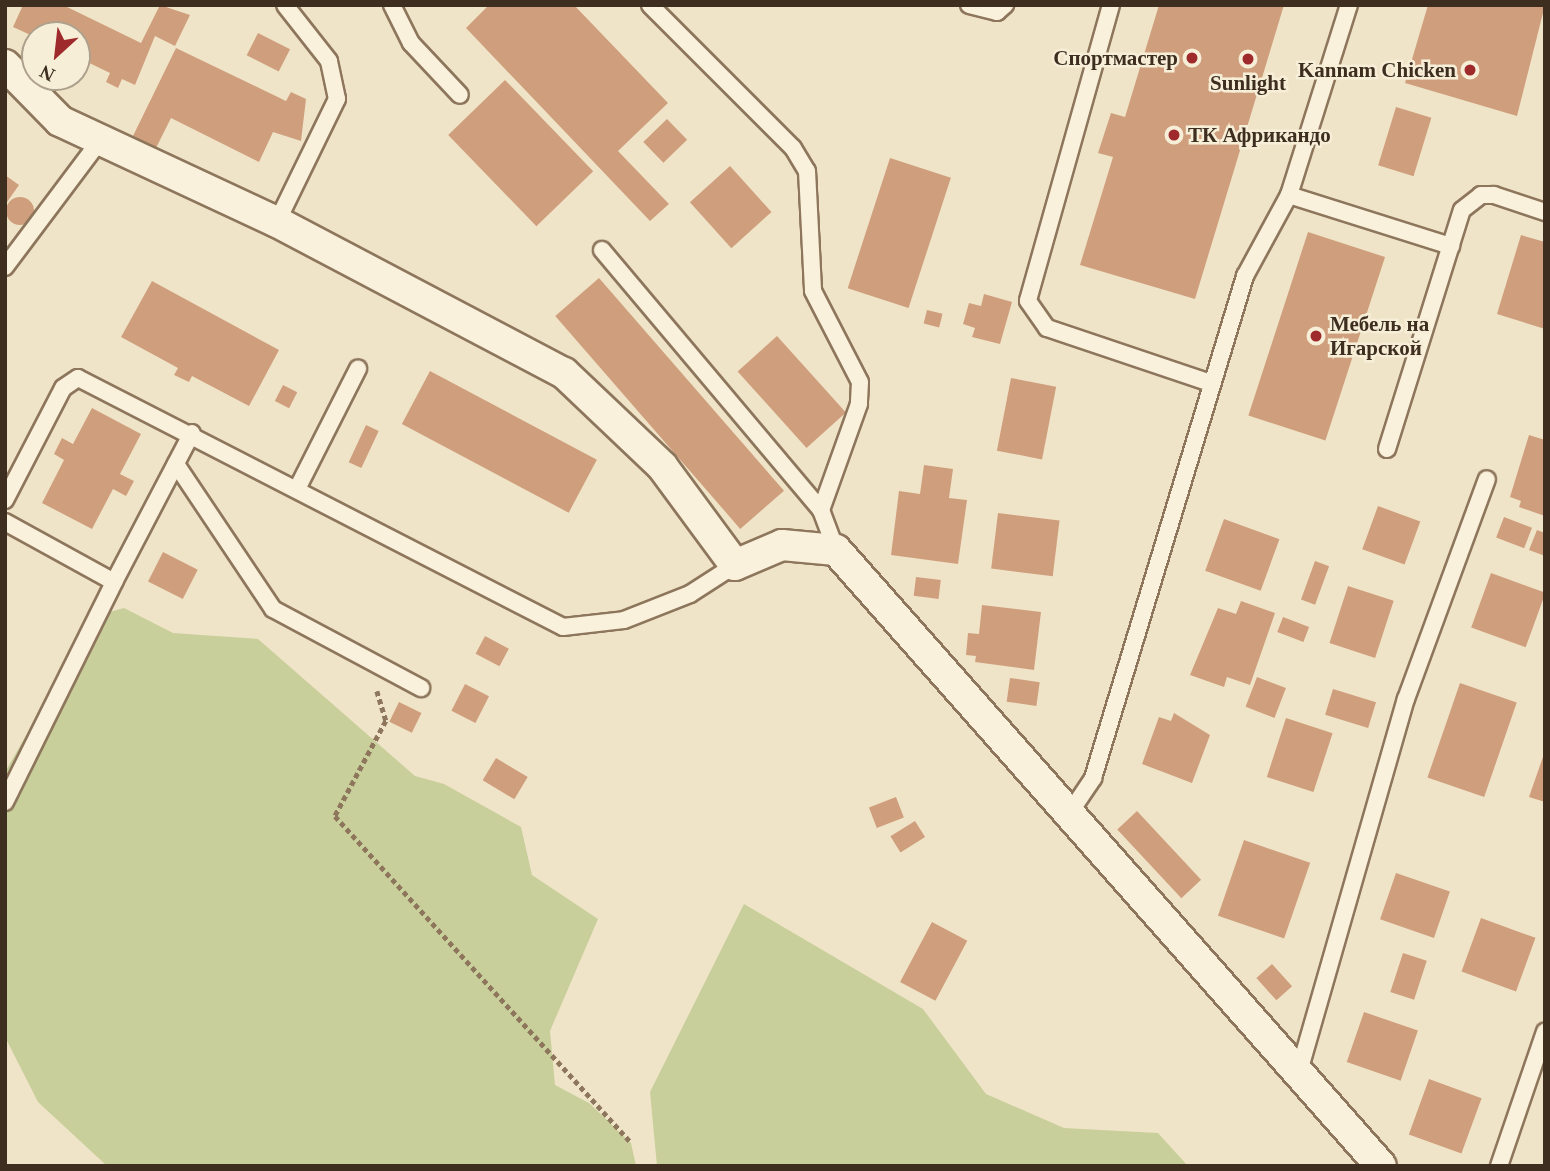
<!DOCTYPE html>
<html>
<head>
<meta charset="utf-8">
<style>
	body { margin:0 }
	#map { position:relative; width:1550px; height:1171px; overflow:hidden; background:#f0e4c8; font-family:Georgia,serif }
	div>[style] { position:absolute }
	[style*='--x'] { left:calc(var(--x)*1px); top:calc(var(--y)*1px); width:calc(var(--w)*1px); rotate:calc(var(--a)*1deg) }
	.green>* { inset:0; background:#c9cf9b }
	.building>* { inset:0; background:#cf9f7d; transform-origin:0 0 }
	.round { border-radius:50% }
	.path>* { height:4.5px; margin-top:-2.25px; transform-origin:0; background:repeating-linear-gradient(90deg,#8d765c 0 5px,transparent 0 8.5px) }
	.roads { filter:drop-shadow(2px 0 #8d765c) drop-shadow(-2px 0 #8d765c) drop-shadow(0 2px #8d765c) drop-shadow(0 -2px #8d765c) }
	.service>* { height:16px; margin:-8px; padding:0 8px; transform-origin:8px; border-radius:8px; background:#faf1dc }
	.minor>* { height:30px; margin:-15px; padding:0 15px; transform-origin:15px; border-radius:15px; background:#faf1dc }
	.dots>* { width:19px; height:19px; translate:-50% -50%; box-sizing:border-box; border:4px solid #f7eed8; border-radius:50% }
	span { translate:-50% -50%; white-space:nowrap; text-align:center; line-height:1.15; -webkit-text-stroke:5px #f7eed8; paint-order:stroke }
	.poi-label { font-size:21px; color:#3d2e20; font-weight:700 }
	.right { translate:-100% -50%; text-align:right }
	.left { translate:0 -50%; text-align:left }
	.frame { position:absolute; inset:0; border:7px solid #3d2e20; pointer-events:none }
	.north { position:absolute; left:21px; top:21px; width:70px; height:70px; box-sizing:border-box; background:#f7eed8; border:2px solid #ada18e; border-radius:50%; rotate:207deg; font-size:19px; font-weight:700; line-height:28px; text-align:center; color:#3d2e20 }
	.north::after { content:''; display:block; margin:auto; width:24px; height:32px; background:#9e2a2b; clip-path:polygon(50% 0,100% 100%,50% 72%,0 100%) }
</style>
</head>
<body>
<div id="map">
	<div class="green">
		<div style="clip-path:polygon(124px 608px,173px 633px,258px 639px,415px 776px,444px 784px,521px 827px,532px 875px,598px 919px,550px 1031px,555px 1085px,589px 1103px,631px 1143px,636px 1166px,107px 1166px,38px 1102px,5px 1037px,5px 772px,95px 616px)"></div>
		<div style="clip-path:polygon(744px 904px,923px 1009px,986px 1094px,1064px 1128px,1158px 1133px,1188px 1166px,657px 1166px,650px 1092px)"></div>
	</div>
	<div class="building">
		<div style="clip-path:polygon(23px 5px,63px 5px,141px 43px,160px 5px,190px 15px,175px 46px,155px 36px,135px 85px,122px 79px,118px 88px,106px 82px,110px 73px,77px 57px,77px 35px,35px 37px,13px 27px)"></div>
		<div style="clip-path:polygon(489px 5px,574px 5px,668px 103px,618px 151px,669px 204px,650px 221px,466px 28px)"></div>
		<div style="clip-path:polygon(1159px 5px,1284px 5px,1195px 299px,1080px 265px,1113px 157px,1098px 153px,1111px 113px,1125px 117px)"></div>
		<div style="clip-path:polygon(1428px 5px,1545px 5px,1517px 116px,1405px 83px)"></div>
		<div style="left:258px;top:33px;width:36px;height:25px;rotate:27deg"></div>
		<div style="clip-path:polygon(176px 48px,286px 101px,291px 92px,306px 99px,301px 141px,273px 132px,259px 162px,171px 118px,155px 150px,132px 138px)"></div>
		<div style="left:505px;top:80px;width:127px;height:79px;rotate:46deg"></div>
		<div style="left:1396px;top:107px;width:37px;height:61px;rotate:17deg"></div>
		<div style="left:667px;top:119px;width:29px;height:33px;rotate:46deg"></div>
		<div style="left:890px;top:158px;width:64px;height:137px;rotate:18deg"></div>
		<div style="left:730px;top:166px;width:62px;height:54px;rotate:48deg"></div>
		<div style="clip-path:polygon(5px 175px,19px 185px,5px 205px)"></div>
		<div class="round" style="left:6px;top:197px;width:28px;height:28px"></div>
		<div style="left:1308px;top:232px;width:81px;height:193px;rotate:18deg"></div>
		<div style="clip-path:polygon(1521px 235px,1545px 242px,1545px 329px,1497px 314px)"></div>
		<div style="left:599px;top:278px;width:282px;height:58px;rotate:49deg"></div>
		<div style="clip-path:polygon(152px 281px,279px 350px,249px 406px,192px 376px,189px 382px,174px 375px,178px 368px,121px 337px)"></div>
		<div style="clip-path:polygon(984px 294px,1012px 302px,1000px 344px,972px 337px,975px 328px,963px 324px,969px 303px,981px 306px)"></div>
		<div style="left:927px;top:310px;width:16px;height:14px;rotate:14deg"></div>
		<div style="left:777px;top:336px;width:103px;height:53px;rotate:48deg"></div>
		<div style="left:430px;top:371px;width:189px;height:60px;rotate:28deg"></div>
		<div style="left:1011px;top:378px;width:46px;height:74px;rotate:11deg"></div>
		<div style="left:283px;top:385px;width:16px;height:18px;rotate:27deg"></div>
		<div style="clip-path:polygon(92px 408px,141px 434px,120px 474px,134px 481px,126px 496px,113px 489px,92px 529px,42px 503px,64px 460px,54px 454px,62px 438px,73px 444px)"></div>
		<div style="left:366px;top:425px;width:14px;height:41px;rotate:25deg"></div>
		<div style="clip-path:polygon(1529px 435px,1545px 440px,1545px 516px,1519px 507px,1521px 501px,1510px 497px)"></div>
		<div style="clip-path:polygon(924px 465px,953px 469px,949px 498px,967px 500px,958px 564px,891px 555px,899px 491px,920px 494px)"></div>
		<div style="left:1378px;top:506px;width:45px;height:46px;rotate:20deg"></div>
		<div style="left:998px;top:513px;width:62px;height:56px;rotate:7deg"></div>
		<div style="left:1504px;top:517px;width:30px;height:22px;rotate:21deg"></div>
		<div style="left:1224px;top:519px;width:59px;height:55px;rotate:20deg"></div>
		<div style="clip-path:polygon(1537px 530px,1545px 533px,1545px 556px,1529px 550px)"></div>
		<div style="left:163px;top:552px;width:39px;height:33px;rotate:27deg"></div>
		<div style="left:1315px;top:561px;width:15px;height:41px;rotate:20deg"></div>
		<div style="left:1491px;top:573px;width:58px;height:58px;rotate:20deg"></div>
		<div style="left:916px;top:577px;width:25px;height:19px;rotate:7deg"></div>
		<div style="left:1348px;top:586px;width:48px;height:60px;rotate:18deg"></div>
		<div style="clip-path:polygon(1241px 601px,1275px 613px,1250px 685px,1227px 677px,1224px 687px,1190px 675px,1218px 608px,1236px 614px)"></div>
		<div style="clip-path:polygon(982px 605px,1041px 612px,1034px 670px,975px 662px,976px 656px,966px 655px,968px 633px,979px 634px)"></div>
		<div style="left:1283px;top:617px;width:28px;height:16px;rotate:21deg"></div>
		<div style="left:485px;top:636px;width:27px;height:20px;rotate:28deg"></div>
		<div style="left:1257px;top:677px;width:31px;height:32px;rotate:21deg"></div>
		<div style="left:1010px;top:678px;width:30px;height:24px;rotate:8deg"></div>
		<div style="left:1460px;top:683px;width:60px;height:100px;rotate:19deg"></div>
		<div style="left:465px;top:684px;width:27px;height:30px;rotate:27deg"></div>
		<div style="left:1333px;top:689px;width:45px;height:27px;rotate:17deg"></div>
		<div style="left:399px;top:702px;width:25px;height:22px;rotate:26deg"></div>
		<div style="clip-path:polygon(1174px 713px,1210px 735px,1192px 783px,1142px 764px,1159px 717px,1171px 721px)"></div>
		<div style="left:1286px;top:718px;width:49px;height:62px;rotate:18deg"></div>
		<div style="clip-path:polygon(1544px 754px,1545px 754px,1545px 802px,1529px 797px)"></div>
		<div style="left:496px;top:758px;width:37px;height:26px;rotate:31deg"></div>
		<div style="left:896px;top:797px;width:22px;height:29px;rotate:69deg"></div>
		<div style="left:1137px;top:811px;width:94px;height:27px;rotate:47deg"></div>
		<div style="left:915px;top:821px;width:19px;height:29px;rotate:58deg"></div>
		<div style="left:1244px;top:840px;width:70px;height:80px;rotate:19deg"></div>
		<div style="left:1396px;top:873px;width:57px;height:49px;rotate:19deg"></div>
		<div style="left:1481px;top:918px;width:58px;height:57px;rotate:20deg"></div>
		<div style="left:932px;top:922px;width:40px;height:68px;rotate:28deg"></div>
		<div style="left:1403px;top:953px;width:25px;height:41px;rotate:18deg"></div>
		<div style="left:1272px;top:964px;width:30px;height:21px;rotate:48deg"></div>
		<div style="left:1364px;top:1012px;width:57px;height:53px;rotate:19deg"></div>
		<div style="left:1429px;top:1079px;width:56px;height:59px;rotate:20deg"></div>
	</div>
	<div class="path">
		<div style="--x:377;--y:691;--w:31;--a:73"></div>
		<div style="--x:386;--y:721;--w:108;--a:118.2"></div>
		<div style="--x:335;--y:816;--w:441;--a:47.8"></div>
	</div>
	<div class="roads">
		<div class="service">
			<div style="--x:392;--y:5;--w:42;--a:63.4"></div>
			<div style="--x:411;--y:43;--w:71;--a:46.7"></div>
			<div style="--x:650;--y:5;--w:202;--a:45"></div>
			<div style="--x:793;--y:148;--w:27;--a:59"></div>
			<div style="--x:807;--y:171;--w:120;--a:87.1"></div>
			<div style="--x:813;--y:291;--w:102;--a:62.7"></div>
			<div style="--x:860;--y:382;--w:22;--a:93"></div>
			<div style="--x:859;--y:404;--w:113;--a:109.7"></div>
			<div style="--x:821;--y:510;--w:43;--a:69.4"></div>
			<div style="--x:969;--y:5;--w:29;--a:14"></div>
			<div style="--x:997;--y:12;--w:11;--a:-41"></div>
			<div style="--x:1111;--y:5;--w:307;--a:105.7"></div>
			<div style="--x:1028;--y:301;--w:33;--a:55"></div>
			<div style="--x:1047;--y:328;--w:172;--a:18.6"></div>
			<div style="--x:1289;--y:195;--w:170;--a:17.5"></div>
			<div style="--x:277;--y:222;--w:137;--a:-64"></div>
			<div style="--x:337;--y:99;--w:39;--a:-102"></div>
			<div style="--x:329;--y:61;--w:71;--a:-128.2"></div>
			<div style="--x:602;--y:250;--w:340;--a:49.9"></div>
			<div style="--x:5;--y:267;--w:156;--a:-53.1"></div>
			<div style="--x:1387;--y:449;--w:250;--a:-72.6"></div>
			<div style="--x:1462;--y:210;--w:24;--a:-38"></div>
			<div style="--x:1481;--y:195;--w:13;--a:0"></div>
			<div style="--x:1494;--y:195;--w:54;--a:18.4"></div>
			<div style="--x:176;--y:464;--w:174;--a:56.2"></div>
			<div style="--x:273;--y:609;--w:168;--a:28.1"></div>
			<div style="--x:297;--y:489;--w:135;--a:-63.1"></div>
			<div style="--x:5;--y:500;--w:126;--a:-62.6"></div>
			<div style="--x:63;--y:388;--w:18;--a:-34"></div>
			<div style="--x:78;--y:378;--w:545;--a:27.18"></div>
			<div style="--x:563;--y:627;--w:61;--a:-6.5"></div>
			<div style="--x:624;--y:620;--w:71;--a:-21.5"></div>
			<div style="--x:690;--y:594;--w:54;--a:-32.8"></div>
			<div style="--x:5;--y:522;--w:124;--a:28.8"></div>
			<div style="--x:114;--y:582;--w:168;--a:-62.4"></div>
			<div style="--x:5;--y:802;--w:246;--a:-63.6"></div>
			<div style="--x:1071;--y:811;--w:40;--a:-56"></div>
			<div style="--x:1093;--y:778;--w:525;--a:-73.15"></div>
			<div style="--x:1245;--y:276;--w:92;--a:-61.5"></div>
			<div style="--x:1289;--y:195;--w:199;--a:-72.5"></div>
			<div style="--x:1300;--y:1068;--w:384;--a:-74"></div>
			<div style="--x:1406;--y:699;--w:234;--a:-69.8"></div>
			<div style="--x:1499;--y:1166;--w:142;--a:-71.1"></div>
		</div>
		<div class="minor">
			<div style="--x:5;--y:65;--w:78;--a:45.5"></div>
			<div style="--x:60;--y:121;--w:239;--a:25"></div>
			<div style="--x:277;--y:222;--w:324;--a:27.8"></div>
			<div style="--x:564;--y:373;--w:135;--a:43.5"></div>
			<div style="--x:662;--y:466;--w:123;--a:53.6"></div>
			<div style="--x:735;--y:565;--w:51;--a:-23.1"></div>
			<div style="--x:782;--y:545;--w:54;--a:5.3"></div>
			<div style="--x:836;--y:550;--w:822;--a:48.5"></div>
		</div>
	</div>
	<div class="dots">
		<div style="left:1192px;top:58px;background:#9e2a2b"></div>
		<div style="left:1248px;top:59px;background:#9e2a2b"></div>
		<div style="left:1470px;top:70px;background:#9e2a2b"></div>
		<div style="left:1174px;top:135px;background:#9e2a2b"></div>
		<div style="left:1316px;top:336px;background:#9e2a2b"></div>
	</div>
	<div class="poi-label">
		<span class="right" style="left:1178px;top:58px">Спортмастер</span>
		<span class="right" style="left:1456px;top:70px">Kannam Chicken</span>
		<span style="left:1248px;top:83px">Sunlight</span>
		<span class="left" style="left:1188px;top:135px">ТК Африкандо</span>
		<span class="left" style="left:1330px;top:336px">Мебель на<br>Игарской</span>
	</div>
	<div class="frame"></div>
	<div class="north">N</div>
</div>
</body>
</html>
